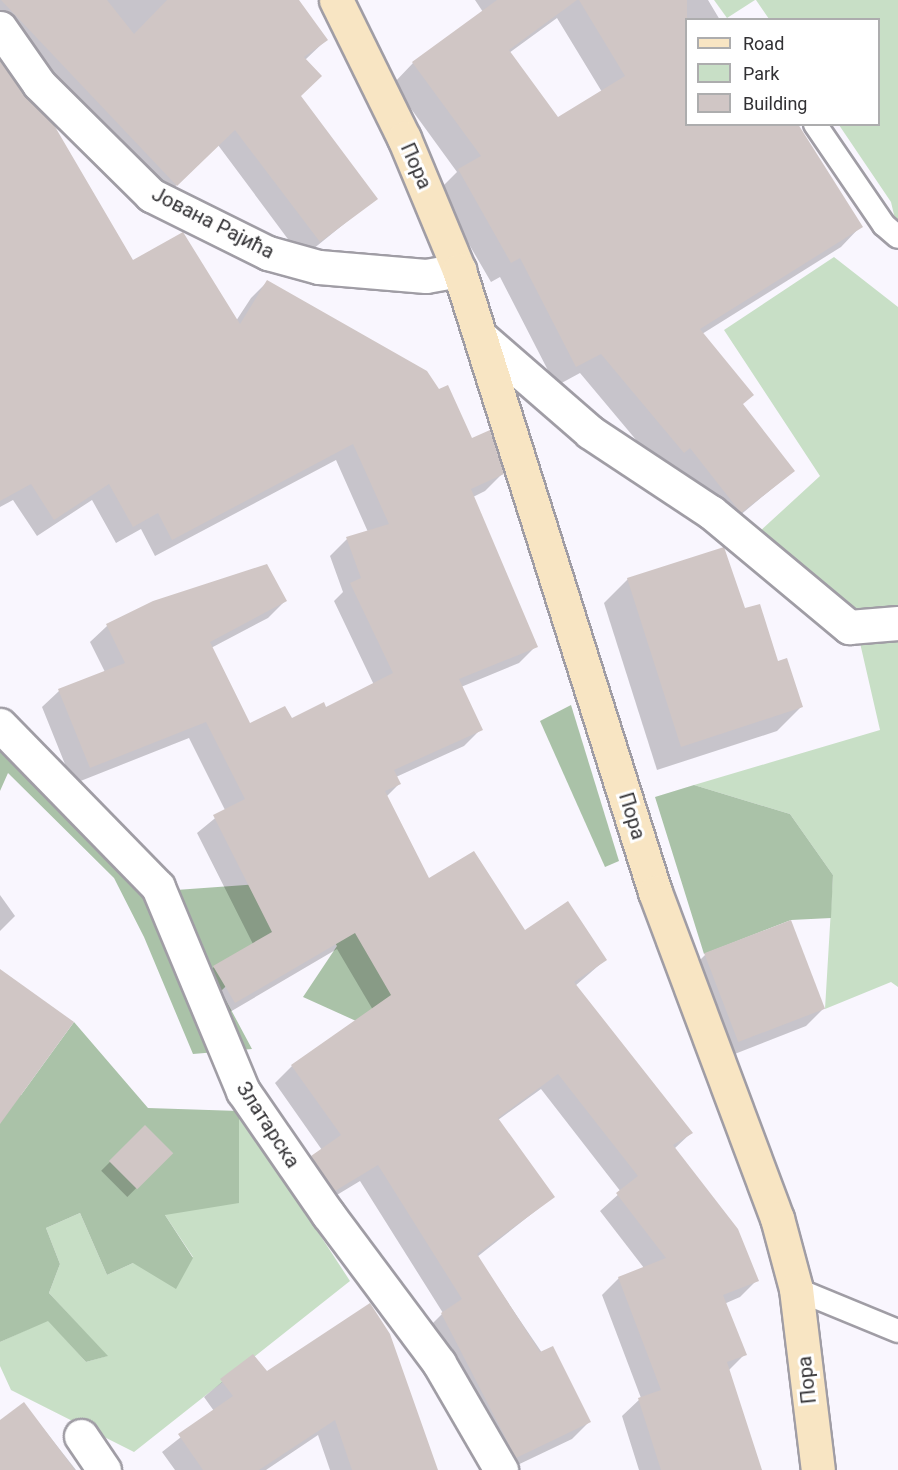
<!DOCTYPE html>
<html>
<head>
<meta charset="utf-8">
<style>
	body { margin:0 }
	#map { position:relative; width:898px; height:1470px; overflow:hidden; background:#f9f6fe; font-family:Roboto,sans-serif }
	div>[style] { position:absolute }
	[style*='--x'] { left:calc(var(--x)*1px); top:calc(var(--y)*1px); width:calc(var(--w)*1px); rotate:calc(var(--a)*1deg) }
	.green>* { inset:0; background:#c8dfc6 }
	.forest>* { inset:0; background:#aac2a8 }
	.shadow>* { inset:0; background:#0003; transform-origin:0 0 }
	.building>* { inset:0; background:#d0c6c5; transform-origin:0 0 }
	.roads { filter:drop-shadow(2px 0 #a09da5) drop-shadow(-2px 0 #a09da5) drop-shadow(0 2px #a09da5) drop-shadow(0 -2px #a09da5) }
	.lane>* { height:22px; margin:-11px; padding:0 11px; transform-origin:11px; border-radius:11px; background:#fff }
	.street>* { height:33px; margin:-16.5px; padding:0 16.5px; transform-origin:16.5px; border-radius:16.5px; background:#fff }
	.secondary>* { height:33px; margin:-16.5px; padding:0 16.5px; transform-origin:16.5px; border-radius:16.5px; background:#f8e5c3 }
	span { translate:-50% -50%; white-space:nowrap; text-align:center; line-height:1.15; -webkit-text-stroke:6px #fff; paint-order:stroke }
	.street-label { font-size:20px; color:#323134 }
	.legend { position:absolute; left:685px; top:18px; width:195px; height:108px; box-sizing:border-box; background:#fff; border:2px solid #adadae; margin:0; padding:8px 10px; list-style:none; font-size:18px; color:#323134 }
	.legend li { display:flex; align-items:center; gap:12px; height:30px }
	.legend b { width:30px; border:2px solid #adadae }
</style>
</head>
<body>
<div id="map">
	<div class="green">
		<div style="clip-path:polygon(714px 0,755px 0,727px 18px)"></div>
		<div style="clip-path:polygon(756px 0,898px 0,898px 232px,891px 202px,839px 125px,878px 124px,878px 20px,769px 19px)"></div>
		<div style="clip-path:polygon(834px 257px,898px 307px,898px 987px,891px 982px,825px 1009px,833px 875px,790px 814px,694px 785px,880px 730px,852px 608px,758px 533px,820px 476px,724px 330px)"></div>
		<div style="clip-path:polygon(239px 1111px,350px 1281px,134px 1452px,11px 1390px,0 1366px,0 1342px,48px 1320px,86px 1362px,107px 1356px,49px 1293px,60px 1264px,46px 1228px,80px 1213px,107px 1275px,133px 1263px,193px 1257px,165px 1215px)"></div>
	</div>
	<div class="forest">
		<div style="clip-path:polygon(571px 705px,619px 861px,605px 867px,540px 721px)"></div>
		<div style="clip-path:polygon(0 712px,176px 890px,274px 883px,319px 865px,396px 987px,376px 1030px,303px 997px,337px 946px,309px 905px,221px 991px,252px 1049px,193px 1054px,144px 937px,114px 878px,8px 773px,0 791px)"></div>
		<div style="clip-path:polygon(694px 785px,790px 814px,833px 875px,831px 918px,791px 920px,704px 954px,655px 797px)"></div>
		<div style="clip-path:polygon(74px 1022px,148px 1108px,239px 1111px,239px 1203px,165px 1215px,193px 1258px,176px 1289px,133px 1263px,107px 1275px,80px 1213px,46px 1228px,60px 1264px,49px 1293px,108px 1356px,86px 1362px,48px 1321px,0 1342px,0 1080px,21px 1095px)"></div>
	</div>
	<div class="shadow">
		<div style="clip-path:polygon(0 0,298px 0,326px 40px,305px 60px,299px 96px,376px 198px,302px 258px,218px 145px,160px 201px,0 33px)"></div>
		<div style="clip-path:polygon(evenodd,475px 0,708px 0,720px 20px,686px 20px,686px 124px,861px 226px,841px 247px,702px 334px,741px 405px,793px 471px,720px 532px,663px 472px,580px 373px,556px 386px,500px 277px,491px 282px,438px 191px,457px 172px,393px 84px,413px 63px,483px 12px,475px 0,557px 18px,602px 92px,558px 119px,509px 53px,557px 18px)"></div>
		<div style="clip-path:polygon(0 63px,133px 262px,236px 321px,251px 298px,267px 282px,471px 440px,502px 474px,485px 491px,473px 497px,536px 646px,519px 663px,461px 687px,481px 729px,464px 746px,396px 777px,399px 784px,386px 797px,428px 880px,524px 932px,605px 960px,575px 986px,691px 1133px,674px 1149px,757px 1280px,740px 1297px,724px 1304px,745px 1354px,728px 1371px,761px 1470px,639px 1470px,622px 1416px,641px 1398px,602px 1295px,619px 1278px,644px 1268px,600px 1211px,621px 1192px,541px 1089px,498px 1120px,553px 1197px,477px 1257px,589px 1422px,572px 1439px,507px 1470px,425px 1331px,443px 1313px,360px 1181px,317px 1207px,295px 1174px,322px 1150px,275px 1083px,292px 1066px,373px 1010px,337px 949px,218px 1019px,197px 984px,214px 967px,253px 944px,197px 833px,225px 810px,189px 738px,73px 784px,42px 707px,59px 691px,105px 672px,90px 642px,107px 626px,285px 601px,268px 618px,211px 648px,249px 725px,291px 720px,326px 709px,374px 685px,334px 601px,343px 592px,330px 556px,347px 539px,368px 532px,336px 460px,155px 556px,141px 529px,116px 543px,92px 500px,37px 536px,13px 500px,0 507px)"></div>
		<div style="clip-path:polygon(628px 579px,744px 610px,801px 707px,777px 731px,657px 770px,604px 603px)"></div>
		<div style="clip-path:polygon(0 895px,15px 916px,0 931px)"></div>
		<div style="clip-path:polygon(705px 955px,823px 1009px,806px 1026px,722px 1059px,688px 972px)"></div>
		<div style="left:145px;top:1127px;width:37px;height:62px;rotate:45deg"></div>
		<div style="clip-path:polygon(253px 1356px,266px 1373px,436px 1470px,330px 1470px,318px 1435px,266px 1470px,175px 1470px,162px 1452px,214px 1411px,204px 1397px)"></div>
		<div style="clip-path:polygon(24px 1404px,76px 1470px,0 1470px,0 1422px)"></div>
	</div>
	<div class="building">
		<div style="clip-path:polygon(1px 0,107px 0,134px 34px,167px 0,299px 0,328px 40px,304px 57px,322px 76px,301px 96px,378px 199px,320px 242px,235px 130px,177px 186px)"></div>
		<div style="clip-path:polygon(497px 0,577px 0,509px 50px,558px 117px,625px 76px,579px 0,687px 0,687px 124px,798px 124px,863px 227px,700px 329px,754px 395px,743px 404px,795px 471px,741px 513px,690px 448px,684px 453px,601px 354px,576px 367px,520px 258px,511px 263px,458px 169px,481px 156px,412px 62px)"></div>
		<div style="clip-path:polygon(0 61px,26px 97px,54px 125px,133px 260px,183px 232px,240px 324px,267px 280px,427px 371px,439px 389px,448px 385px,472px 438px,490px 430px,504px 474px,471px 489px,538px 647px,459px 679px,483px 730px,394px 770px,401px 784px,385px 791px,429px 878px,474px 851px,525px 930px,568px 901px,607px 960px,574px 982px,693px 1133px,673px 1145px,738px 1229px,759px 1281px,723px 1295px,747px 1355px,727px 1362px,762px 1470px,661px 1470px,638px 1398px,661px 1390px,618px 1277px,666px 1258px,616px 1193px,638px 1176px,558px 1074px,498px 1118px,555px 1197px,477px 1254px,540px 1352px,553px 1346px,591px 1422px,516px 1458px,441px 1313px,462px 1299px,378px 1165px,335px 1191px,311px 1156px,341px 1135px,291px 1065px,391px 995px,355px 933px,235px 1003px,213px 966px,272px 932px,213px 815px,245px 799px,206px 722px,90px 768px,58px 689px,125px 663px,106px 624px,153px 601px,267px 564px,287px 601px,210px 642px,250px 723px,285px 706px,292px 718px,324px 702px,326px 707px,393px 673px,350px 583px,361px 578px,346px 537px,389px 524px,353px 444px,172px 540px,158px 513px,133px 527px,109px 484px,54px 520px,31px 484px,0 501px)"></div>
		<div style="clip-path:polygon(724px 547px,745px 608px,760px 604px,778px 661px,787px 658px,803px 707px,681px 747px,627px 578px)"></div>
		<div style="left:791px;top:920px;width:95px;height:93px;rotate:69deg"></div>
		<div style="clip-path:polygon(0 969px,74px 1022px,0 1124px)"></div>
		<div style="left:145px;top:1125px;width:40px;height:51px;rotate:45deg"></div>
		<div style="clip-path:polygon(370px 1303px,390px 1334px,438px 1470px,352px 1470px,335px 1420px,259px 1470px,203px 1470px,178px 1434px,233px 1396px,220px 1379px,253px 1354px,267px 1371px)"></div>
		<div style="clip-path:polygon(24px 1402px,75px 1470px,0 1470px,0 1420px)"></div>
	</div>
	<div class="roads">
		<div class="lane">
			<div style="--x:815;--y:124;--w:122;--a:55.7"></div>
			<div style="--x:884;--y:225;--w:18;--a:41"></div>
			<div style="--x:796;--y:1289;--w:110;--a:22.4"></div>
		</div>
		<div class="street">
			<div style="--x:0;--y:28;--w:68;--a:55.1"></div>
			<div style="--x:39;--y:84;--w:158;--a:44.7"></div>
			<div style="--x:151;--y:195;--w:131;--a:26.4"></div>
			<div style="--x:268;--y:253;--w:53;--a:15.4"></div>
			<div style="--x:319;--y:267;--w:107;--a:4.8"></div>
			<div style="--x:426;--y:276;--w:34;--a:-10"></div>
			<div style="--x:482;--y:338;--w:143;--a:41"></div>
			<div style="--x:590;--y:432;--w:145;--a:33.5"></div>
			<div style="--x:711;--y:512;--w:180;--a:39.8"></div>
			<div style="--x:849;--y:627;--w:49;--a:-4.7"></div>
			<div style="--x:0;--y:725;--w:226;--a:45.7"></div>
			<div style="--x:158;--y:887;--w:221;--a:67.4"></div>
			<div style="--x:243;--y:1091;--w:150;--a:55.4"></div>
			<div style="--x:328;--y:1214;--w:186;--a:53.3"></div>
			<div style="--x:439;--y:1363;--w:124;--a:59.9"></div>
			<div style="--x:81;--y:1436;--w:41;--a:55.9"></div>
		</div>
		<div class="secondary">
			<div style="--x:336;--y:0;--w:154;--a:63.8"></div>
			<div style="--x:404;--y:138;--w:143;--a:67.4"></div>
			<div style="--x:459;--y:270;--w:652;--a:72.51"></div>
			<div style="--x:655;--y:892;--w:348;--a:69.5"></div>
			<div style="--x:777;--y:1218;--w:73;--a:75"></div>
			<div style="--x:796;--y:1289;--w:182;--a:83.1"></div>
		</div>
	</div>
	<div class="street-label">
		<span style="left:416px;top:166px;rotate:66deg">Пора</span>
		<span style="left:213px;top:223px;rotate:27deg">Јована Рајића</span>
		<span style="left:632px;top:816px;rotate:73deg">Пора</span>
		<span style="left:268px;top:1125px;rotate:57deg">Златарска</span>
		<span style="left:807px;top:1380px;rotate:-96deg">Пора</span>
	</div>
	<ul class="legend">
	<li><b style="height:8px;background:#f8e5c3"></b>Road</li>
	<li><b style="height:16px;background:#c8dfc6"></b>Park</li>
	<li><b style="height:16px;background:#d0c6c5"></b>Building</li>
	</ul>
</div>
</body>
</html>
